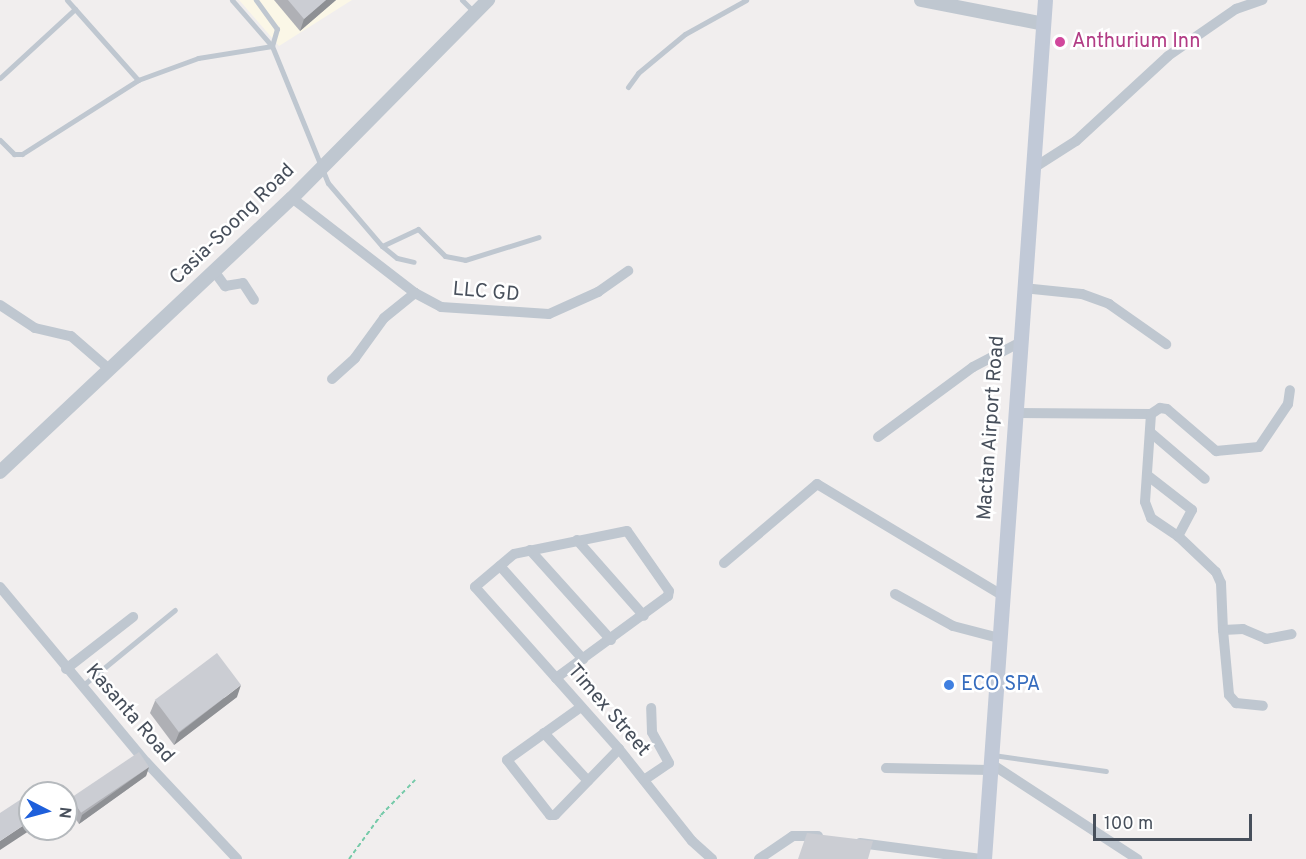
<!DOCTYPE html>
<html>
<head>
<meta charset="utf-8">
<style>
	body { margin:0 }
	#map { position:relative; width:1306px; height:859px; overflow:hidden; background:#f1eeee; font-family:Overpass,sans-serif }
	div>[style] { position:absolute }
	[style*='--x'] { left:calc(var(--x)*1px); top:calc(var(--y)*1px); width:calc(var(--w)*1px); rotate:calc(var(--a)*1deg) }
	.commercial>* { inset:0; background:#fbf7e7 }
	.path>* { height:2px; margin-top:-1px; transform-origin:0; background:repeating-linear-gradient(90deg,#76caa9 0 4.5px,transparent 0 7.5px) }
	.service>* { height:5px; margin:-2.5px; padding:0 2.5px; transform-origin:2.5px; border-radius:2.5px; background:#bfc7d0 }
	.minor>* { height:10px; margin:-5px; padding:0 5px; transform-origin:5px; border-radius:5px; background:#bfc7d0 }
	.tertiary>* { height:14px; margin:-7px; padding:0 7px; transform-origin:7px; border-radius:7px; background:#bfc7d0 }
	.secondary>* { height:15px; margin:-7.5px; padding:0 7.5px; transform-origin:7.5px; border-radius:7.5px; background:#c1c9d7 }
	.wall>* { inset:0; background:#afb0b5 }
	.shaded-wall>* { inset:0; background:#8e9094 }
	.building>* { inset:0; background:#cbcdd3; transform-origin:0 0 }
	.dots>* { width:16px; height:16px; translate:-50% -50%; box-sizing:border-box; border:3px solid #fff; border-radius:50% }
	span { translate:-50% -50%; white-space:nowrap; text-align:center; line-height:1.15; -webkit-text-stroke:5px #fff; paint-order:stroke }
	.hotel-label { font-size:20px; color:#b23c85 }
	.left { translate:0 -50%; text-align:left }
	.street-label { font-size:20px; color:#474f5b }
	.shop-label { font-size:20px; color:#366cbe }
	.north { position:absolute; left:18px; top:781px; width:60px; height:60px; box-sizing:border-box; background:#fff; border:2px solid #b5b9bd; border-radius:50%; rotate:96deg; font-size:16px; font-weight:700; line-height:24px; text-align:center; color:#474f5b }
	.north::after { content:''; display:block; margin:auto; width:21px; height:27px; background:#1e5fdb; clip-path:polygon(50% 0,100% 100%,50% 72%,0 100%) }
	.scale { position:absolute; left:1093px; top:814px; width:159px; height:27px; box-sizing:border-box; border:3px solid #474f5b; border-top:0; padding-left:8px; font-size:18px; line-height:21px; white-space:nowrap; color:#474f5b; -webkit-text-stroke:4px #fff; paint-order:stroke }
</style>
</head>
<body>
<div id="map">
	<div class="commercial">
		<div style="clip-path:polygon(239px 0,352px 0,279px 46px)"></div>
	</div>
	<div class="path">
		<div style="--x:349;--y:859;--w:54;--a:-54"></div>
		<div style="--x:381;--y:815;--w:49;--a:-45.8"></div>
	</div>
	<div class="service">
		<div style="--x:67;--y:0;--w:107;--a:48.4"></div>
		<div style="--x:232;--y:0;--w:61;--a:49"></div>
		<div style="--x:272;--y:46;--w:148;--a:67.8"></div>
		<div style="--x:328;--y:183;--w:83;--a:49.4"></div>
		<div style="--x:382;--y:246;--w:19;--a:39"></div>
		<div style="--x:397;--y:258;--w:17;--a:13"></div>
		<div style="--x:462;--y:0;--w:17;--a:45"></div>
		<div style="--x:0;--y:78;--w:102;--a:-42.6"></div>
		<div style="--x:628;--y:87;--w:17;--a:-54"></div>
		<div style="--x:638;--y:73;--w:61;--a:-39.7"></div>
		<div style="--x:685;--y:34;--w:70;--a:-29.1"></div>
		<div style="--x:0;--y:140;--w:20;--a:45"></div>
		<div style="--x:14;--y:154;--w:8;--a:0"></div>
		<div style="--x:22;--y:154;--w:138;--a:-32.5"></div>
		<div style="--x:138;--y:80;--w:64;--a:-20.1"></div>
		<div style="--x:198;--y:58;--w:75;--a:-9.2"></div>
		<div style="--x:272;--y:46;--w:18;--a:-74"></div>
		<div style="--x:277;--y:29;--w:36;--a:-126"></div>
		<div style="--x:382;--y:246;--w:40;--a:-25"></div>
		<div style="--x:418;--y:229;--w:38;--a:45"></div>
		<div style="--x:445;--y:256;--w:20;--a:11"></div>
		<div style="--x:465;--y:260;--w:77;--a:-17.3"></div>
		<div style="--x:82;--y:686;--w:120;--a:-39.3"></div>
		<div style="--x:993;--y:755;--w:114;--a:8.1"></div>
	</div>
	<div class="minor">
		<div style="--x:1032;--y:169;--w:52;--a:-32.5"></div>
		<div style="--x:1076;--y:141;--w:125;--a:-42.7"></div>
		<div style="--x:1168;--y:56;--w:83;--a:-34.7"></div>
		<div style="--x:1236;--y:9;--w:28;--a:-19"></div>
		<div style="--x:292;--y:198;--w:155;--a:37.7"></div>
		<div style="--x:415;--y:293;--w:30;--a:28"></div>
		<div style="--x:441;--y:307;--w:108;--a:3.7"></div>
		<div style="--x:549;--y:314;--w:54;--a:-24.2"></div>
		<div style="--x:598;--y:292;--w:37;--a:-35"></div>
		<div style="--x:214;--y:271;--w:19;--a:54"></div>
		<div style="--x:225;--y:286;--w:18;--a:-9"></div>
		<div style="--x:243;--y:283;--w:20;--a:57"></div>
		<div style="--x:1023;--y:288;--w:59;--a:5.8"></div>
		<div style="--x:1082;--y:294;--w:29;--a:20"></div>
		<div style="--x:1109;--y:304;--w:70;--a:35.1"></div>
		<div style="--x:0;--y:305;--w:42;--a:33.3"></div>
		<div style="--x:35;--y:328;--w:37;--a:13"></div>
		<div style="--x:71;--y:336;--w:50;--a:41"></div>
		<div style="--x:332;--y:379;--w:31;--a:-42"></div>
		<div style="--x:355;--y:358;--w:49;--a:-54.1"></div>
		<div style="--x:384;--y:318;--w:40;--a:-39"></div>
		<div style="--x:1014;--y:413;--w:137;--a:0.4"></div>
		<div style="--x:1151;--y:414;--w:88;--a:93.9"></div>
		<div style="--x:1145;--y:502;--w:17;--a:69"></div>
		<div style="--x:1151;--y:518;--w:32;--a:34"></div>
		<div style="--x:1178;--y:536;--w:52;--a:43.5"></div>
		<div style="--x:1216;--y:572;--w:12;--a:66"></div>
		<div style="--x:1221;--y:583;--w:47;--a:87.6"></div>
		<div style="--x:1223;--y:630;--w:20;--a:-3"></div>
		<div style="--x:1243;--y:629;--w:25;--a:23"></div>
		<div style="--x:1266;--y:639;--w:26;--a:-11"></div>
		<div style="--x:1151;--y:414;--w:11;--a:-34"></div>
		<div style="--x:1160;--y:408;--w:7;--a:8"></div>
		<div style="--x:1167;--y:409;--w:65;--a:40.6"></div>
		<div style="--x:1216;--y:451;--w:43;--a:-5.3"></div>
		<div style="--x:1259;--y:447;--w:52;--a:-56"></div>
		<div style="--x:1288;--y:404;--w:14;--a:-82"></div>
		<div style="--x:1150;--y:432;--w:72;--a:40.5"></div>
		<div style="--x:878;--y:437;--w:118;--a:-36.4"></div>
		<div style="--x:973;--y:367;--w:52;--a:-27.6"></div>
		<div style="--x:1147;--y:475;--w:57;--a:37.9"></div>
		<div style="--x:1192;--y:510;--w:30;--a:118"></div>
		<div style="--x:577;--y:540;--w:101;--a:48.6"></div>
		<div style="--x:530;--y:550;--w:121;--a:48"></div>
		<div style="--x:724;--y:563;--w:122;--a:-40.3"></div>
		<div style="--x:817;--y:484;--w:216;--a:31"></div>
		<div style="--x:500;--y:566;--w:125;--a:48.3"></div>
		<div style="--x:0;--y:587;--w:228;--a:50.2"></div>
		<div style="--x:146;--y:762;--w:133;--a:46.8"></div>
		<div style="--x:895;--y:594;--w:66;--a:28.9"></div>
		<div style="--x:953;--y:626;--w:48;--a:14.6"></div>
		<div style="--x:1223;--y:630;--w:65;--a:84.7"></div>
		<div style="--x:1229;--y:695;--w:11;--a:49"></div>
		<div style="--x:1236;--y:703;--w:27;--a:6"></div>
		<div style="--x:66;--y:669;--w:85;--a:-37.8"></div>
		<div style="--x:556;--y:678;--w:139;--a:-36.2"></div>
		<div style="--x:668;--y:596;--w:5;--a:-79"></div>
		<div style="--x:669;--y:591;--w:73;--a:-125"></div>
		<div style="--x:627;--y:531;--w:115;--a:168.5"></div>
		<div style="--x:514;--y:554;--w:51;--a:139.8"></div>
		<div style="--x:475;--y:587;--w:122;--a:48.3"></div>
		<div style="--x:556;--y:678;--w:95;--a:48.4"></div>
		<div style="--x:619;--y:749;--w:117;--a:51.6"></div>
		<div style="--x:692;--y:841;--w:27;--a:42"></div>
		<div style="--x:581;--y:707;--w:91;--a:144.4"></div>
		<div style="--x:507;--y:760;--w:70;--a:52"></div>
		<div style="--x:550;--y:815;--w:5;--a:0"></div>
		<div style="--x:555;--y:815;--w:92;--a:-45.9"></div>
		<div style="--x:544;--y:733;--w:65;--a:47.5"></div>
		<div style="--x:990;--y:763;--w:176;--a:33.1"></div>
		<div style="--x:886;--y:768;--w:104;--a:1.1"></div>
		<div style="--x:644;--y:780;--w:30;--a:-34"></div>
		<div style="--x:669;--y:763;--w:35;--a:-119"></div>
		<div style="--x:652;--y:732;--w:24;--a:-92"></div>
		<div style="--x:860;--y:843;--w:122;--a:7.5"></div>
		<div style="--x:759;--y:859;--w:41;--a:-34.1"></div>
		<div style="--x:793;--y:836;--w:25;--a:0"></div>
	</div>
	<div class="tertiary">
		<div style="--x:921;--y:0;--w:125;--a:11"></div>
		<div style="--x:0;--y:472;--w:400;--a:-43.2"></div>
		<div style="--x:292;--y:198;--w:279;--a:-45.3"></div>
	</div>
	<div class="secondary">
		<div style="--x:984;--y:859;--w:861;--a:-85.94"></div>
	</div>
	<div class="wall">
		<div style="clip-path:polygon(274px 0,336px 0,300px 31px)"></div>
		<div style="clip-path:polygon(237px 697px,174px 745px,150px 713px,155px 701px)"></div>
		<div style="clip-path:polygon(149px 767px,146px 776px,79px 824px,69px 809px,72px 800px)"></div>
	</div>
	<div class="shaded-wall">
		<div style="clip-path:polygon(326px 0,336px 0,300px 31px,304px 19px)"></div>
		<div style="clip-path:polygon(241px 685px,237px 697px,174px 745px,179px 733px)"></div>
		<div style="clip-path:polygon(149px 767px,146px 776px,79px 824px,82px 815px)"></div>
		<div style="clip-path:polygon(30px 821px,30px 829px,32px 829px,0 850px,0 841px)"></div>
	</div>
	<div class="building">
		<div style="clip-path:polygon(288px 0,326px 0,304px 19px)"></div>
		<div style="left:217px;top:653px;width:40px;height:78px;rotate:53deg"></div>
		<div style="left:139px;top:752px;width:18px;height:82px;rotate:56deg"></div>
		<div style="clip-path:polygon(29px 794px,30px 795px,30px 821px,0 841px,0 813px)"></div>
		<div style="clip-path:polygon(807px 833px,873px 841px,868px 859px,798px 859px)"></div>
	</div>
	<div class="dots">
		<div style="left:1060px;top:42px;background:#d1479c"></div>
		<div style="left:949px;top:685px;background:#3f7fe0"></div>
	</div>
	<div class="hotel-label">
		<span class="left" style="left:1072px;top:42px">Anthurium Inn</span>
	</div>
	<div class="street-label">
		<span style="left:233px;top:225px;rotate:-44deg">Casia-Soong Road</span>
		<span style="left:486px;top:293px;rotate:5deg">LLC GD</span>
		<span style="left:992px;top:428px;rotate:-86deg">Mactan Airport Road</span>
		<span style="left:608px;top:711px;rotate:49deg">Timex Street</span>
		<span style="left:129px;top:714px;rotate:49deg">Kasanta Road</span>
	</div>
	<div class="shop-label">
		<span class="left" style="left:961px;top:685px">ECO SPA</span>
	</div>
	<div class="north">N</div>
	<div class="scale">100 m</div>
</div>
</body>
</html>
